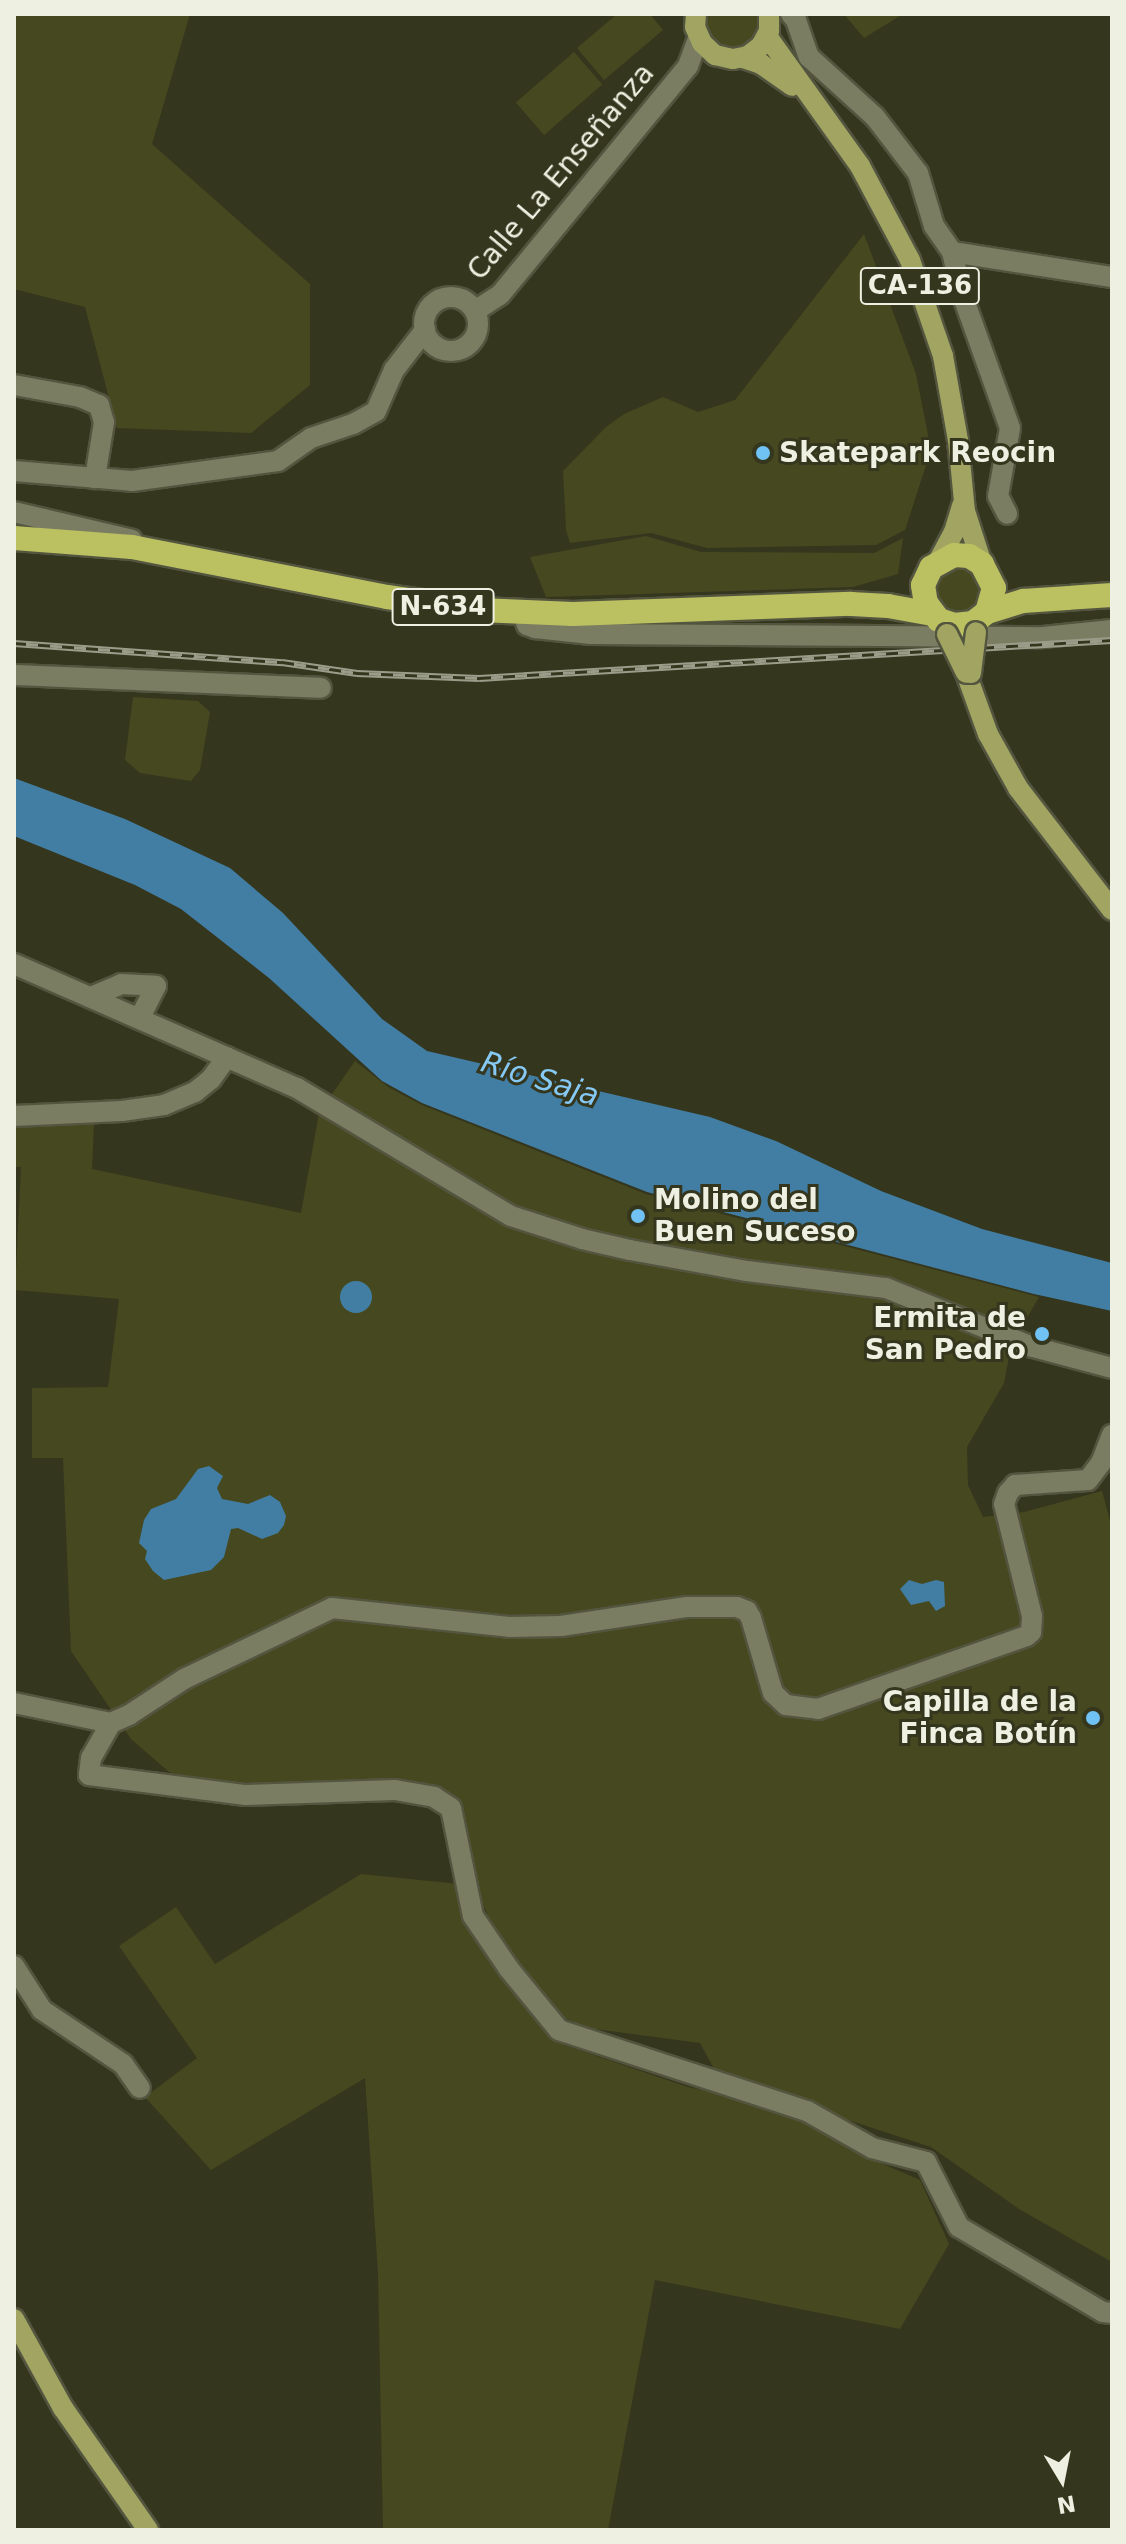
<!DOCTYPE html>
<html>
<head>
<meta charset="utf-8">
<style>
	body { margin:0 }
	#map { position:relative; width:1126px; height:2544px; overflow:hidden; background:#35361e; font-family:"DejaVu Sans",sans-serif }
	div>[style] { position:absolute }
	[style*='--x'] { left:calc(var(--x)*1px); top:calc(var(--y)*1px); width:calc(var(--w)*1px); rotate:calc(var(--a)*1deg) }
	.green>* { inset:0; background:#46481f; transform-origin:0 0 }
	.water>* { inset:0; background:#427ea3 }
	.round { border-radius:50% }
	.roads { filter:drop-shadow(2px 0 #53553f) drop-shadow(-2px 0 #53553f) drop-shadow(0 2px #53553f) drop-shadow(0 -2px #53553f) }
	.minor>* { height:20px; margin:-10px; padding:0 10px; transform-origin:10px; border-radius:10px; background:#7b7d62 }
	.minor>.ring { margin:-10px; padding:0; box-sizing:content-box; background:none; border:20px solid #7b7d62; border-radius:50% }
	.major>* { height:20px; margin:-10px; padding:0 10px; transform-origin:10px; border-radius:10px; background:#a1a561 }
	.highway>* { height:24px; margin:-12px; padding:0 12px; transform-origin:12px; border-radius:12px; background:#bbc061 }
	.rail>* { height:7px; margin-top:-3.5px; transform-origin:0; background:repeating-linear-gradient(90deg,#35361e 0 12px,#9b9d8a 0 24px); box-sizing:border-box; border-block:2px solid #9b9d8a }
	.bridges { filter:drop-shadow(2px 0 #53553f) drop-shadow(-2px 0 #53553f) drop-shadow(0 2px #53553f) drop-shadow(0 -2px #53553f) }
	.major-bridge>* { height:20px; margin:-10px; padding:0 10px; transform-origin:10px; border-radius:10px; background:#a1a561 }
	.dots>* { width:22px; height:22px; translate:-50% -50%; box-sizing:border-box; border:4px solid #35361e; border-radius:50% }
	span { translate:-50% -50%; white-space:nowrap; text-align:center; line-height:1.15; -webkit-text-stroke:6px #35361e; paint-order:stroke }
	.shield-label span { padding:2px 6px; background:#35361e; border:2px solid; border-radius:6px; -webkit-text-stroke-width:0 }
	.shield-label { font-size:26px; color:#eef0e1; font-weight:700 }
	.street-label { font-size:28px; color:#eef0e1 }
	.poi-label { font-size:28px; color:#eef0e1; font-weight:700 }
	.left { translate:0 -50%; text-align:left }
	.right { translate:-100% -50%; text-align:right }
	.water-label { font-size:30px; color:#86c9f4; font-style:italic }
	.frame { position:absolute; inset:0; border:16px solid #eef0e1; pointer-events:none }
	.north { position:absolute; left:1022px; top:2440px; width:80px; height:80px; -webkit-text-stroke:6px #35361e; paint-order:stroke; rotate:170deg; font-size:22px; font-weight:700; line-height:32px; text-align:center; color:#eef0e1 }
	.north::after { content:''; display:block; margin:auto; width:28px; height:36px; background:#eef0e1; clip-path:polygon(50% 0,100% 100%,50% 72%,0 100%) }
</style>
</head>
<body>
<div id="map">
	<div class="green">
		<div style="clip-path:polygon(14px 14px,190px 14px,152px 144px,310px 284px,310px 385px,251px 433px,117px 428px,85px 307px,14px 289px)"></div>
		<div style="clip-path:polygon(617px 14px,650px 14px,663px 30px,604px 80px,577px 48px)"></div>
		<div style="clip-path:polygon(704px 14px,760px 14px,761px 26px,750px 46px,729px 52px,709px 40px)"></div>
		<div style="clip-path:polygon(844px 14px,903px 14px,864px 38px)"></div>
		<div style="left:574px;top:52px;width:43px;height:77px;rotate:49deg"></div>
		<div style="clip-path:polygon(864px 234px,916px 374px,931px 450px,905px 530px,876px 545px,707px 548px,651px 533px,570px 543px,566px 530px,563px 471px,606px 427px,624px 414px,663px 397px,698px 412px,735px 400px)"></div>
		<div style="clip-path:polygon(646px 536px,701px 552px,874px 553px,903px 538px,898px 574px,853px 587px,546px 597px,530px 557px)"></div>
		<div style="clip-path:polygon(967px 564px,986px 585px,978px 611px,944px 615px,931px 584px,940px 569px)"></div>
		<div style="clip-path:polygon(133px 697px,198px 701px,210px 712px,200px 770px,191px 781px,140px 773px,125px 760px)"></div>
		<div style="clip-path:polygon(355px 1061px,388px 1087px,422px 1105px,646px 1194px,1039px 1297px,1019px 1332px,915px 1287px,851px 1274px,784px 1266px,777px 1285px,890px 1300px,1011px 1347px,1004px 1383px,967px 1447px,968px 1485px,983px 1517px,1024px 1512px,1102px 1491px,1112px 1528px,1112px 2262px,1019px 2209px,931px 2147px,719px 2078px,700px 2043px,587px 2028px,552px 2012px,498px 1938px,464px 1861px,456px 1807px,431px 1786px,222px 1786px,169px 1772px,131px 1739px,71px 1651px,63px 1458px,32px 1458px,32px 1388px,108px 1387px,119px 1299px,15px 1290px,21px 1167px,14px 1167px,14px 1126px,94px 1123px,92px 1169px,301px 1213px,319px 1113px)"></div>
		<div style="clip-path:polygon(361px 1874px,459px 1884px,467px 1922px,539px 2023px,564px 2045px,688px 2087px,787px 2107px,848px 2149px,920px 2180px,949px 2244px,900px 2329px,655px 2280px,608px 2530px,383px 2530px,378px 2273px,365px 2078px,211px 2170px,145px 2097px,197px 2058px,119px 1946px,176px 1907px,215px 1964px)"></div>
	</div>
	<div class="water">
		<div style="clip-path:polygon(14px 778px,125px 819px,230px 868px,283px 913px,382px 1019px,427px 1051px,710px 1117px,776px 1141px,881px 1191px,982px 1229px,1112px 1263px,1112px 1311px,1034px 1294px,647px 1192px,422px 1103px,382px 1081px,269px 978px,181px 909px,135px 885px,14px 836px)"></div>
		<div class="round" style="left:340px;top:1281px;width:32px;height:32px"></div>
		<div style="clip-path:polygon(209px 1466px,223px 1476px,217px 1488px,222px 1499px,248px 1504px,270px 1495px,280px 1502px,286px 1516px,284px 1525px,278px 1533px,262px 1539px,238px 1528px,231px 1529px,224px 1557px,211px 1570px,164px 1580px,153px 1571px,145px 1559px,147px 1551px,139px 1543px,144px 1520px,151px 1509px,176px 1499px,198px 1469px)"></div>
		<div style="clip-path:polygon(909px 1580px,922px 1584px,936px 1580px,944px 1582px,945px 1606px,936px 1611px,929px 1601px,911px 1605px,900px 1589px)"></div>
	</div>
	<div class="roads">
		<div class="minor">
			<div style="--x:791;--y:14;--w:8;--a:50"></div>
			<div style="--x:796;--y:20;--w:39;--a:71"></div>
			<div style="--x:809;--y:57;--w:89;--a:42.3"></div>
			<div style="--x:875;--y:117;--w:71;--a:52.5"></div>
			<div style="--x:918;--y:173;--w:55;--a:73.2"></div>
			<div style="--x:934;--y:226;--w:32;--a:55"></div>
			<div style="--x:952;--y:252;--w:162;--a:8.9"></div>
			<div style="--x:952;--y:252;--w:43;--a:76.6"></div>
			<div style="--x:962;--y:294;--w:142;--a:70.3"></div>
			<div style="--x:1010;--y:428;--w:69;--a:100"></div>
			<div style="--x:998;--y:496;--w:20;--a:63"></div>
			<div class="ring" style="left:424px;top:297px;width:34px;height:34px"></div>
			<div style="--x:475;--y:311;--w:30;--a:-33"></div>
			<div style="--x:500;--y:295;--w:296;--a:-50.6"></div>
			<div style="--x:688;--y:66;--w:30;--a:-70"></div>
			<div style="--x:14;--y:385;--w:67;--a:10.3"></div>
			<div style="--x:80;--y:397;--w:21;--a:23"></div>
			<div style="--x:99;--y:405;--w:18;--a:74"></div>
			<div style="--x:104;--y:422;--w:57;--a:99.1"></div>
			<div style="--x:14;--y:471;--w:118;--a:4.8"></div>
			<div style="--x:132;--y:481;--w:147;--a:-7.8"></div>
			<div style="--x:278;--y:461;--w:40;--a:-34.9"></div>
			<div style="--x:311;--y:438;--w:44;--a:-18.4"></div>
			<div style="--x:353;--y:424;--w:26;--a:-29"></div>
			<div style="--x:376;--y:411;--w:45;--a:-66.3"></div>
			<div style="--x:394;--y:370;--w:51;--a:-52.2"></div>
			<div style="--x:14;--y:512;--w:121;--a:13.3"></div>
			<div style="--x:523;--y:614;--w:12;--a:70"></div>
			<div style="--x:527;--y:625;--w:9;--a:21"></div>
			<div style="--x:535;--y:628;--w:56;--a:6.1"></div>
			<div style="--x:591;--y:634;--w:452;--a:0.4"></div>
			<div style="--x:1043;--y:637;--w:69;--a:-5.8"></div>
			<div style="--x:14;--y:675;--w:307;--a:2.4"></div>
			<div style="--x:14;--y:964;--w:309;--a:23.7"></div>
			<div style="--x:297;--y:1088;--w:249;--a:30.9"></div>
			<div style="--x:511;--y:1216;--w:75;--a:17.9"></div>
			<div style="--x:582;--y:1239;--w:49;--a:12.9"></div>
			<div style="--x:630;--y:1250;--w:119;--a:10.2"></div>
			<div style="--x:747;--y:1271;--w:140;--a:7"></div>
			<div style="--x:886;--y:1288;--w:158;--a:21.9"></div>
			<div style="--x:1033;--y:1347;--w:82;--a:14.9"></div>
			<div style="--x:91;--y:997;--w:33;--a:-23"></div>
			<div style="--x:121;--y:984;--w:35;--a:3"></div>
			<div style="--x:156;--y:986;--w:36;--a:117"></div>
			<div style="--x:14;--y:1116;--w:108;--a:-2.7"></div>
			<div style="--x:122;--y:1111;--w:42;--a:-8.1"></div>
			<div style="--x:164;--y:1105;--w:34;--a:-23"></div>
			<div style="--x:195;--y:1092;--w:21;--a:-39"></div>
			<div style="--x:211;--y:1079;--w:27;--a:-54"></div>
			<div style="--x:14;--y:1703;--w:99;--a:11.7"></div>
			<div style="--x:111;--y:1723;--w:20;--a:-24"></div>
			<div style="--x:129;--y:1715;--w:66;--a:-33.2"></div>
			<div style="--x:184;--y:1679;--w:164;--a:-25.6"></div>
			<div style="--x:332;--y:1608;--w:178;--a:6.1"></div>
			<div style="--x:509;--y:1627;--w:52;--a:-1.1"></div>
			<div style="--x:561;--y:1626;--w:127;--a:-8.6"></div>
			<div style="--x:687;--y:1607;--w:50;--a:0"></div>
			<div style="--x:737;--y:1607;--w:11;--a:22"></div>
			<div style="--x:747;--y:1611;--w:8;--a:60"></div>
			<div style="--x:751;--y:1618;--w:78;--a:73.7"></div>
			<div style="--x:773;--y:1693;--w:18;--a:43"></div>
			<div style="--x:786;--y:1705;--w:32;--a:7"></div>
			<div style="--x:818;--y:1709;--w:221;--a:-19.3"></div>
			<div style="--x:1027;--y:1636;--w:6;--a:-45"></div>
			<div style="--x:1031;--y:1632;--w:16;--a:-86"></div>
			<div style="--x:1032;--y:1616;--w:115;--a:-104"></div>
			<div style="--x:1004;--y:1504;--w:12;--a:-70"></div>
			<div style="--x:1008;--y:1493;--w:11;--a:-49"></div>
			<div style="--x:1015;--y:1485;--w:73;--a:-3.9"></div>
			<div style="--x:1088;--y:1480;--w:21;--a:-53"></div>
			<div style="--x:1101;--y:1463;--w:30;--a:-69"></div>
			<div style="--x:111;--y:1723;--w:40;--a:119.7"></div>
			<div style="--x:91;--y:1758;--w:17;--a:97"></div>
			<div style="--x:89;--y:1775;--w:158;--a:7.3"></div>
			<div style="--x:246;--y:1795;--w:149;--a:-1.9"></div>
			<div style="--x:395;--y:1790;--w:40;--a:10"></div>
			<div style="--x:434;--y:1797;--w:20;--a:33"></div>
			<div style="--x:451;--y:1808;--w:110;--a:78.5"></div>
			<div style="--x:473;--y:1916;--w:64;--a:55.8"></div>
			<div style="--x:509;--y:1969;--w:79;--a:50.7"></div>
			<div style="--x:559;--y:2030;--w:261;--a:18.1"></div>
			<div style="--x:807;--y:2111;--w:75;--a:29.6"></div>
			<div style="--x:872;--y:2148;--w:56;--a:14.5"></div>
			<div style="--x:926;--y:2162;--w:73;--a:63.1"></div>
			<div style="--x:959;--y:2227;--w:167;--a:30.6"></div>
			<div style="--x:1103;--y:2312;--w:9;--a:6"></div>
			<div style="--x:14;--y:1966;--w:52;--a:57.5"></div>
			<div style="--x:42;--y:2010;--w:97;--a:33.7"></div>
			<div style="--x:123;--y:2064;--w:29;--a:55"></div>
		</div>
		<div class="major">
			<div style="--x:696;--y:14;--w:13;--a:94"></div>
			<div style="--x:695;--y:27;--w:17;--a:66"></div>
			<div style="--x:702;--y:43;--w:18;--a:43"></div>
			<div style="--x:715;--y:55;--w:18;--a:13"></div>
			<div style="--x:733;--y:59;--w:15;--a:-11"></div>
			<div style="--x:748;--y:56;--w:16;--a:-38"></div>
			<div style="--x:761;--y:46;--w:17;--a:-62"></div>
			<div style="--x:769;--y:31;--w:17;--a:-90"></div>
			<div style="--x:767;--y:36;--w:160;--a:54.4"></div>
			<div style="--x:860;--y:166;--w:106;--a:62"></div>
			<div style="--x:910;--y:260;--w:102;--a:71"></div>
			<div style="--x:943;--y:356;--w:85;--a:79.9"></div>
			<div style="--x:958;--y:440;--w:71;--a:84.4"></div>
			<div style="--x:965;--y:511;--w:56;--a:72.2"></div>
			<div style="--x:743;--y:58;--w:19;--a:18"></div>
			<div style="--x:761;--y:64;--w:38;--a:35"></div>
			<div style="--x:939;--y:560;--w:32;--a:-62"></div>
			<div style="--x:954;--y:532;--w:28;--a:-73"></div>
			<div style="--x:966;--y:673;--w:65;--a:70.2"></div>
			<div style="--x:988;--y:734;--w:62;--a:60.9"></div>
			<div style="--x:1018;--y:788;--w:154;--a:52.4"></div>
			<div style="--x:14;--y:2319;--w:102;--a:61.2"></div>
			<div style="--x:63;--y:2408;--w:149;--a:55.1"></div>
		</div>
		<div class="highway">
			<div style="--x:14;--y:538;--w:118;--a:4.4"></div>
			<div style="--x:132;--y:547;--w:260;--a:11.1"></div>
			<div style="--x:387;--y:597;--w:94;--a:8"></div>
			<div style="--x:480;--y:610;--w:93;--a:2.5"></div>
			<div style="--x:573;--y:614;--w:278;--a:-2.1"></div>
			<div style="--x:851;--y:604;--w:37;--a:3"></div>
			<div style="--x:888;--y:606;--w:45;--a:10.3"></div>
			<div style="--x:987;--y:612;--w:25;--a:-74"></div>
			<div style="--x:994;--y:588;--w:27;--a:-117"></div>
			<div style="--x:982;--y:564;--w:15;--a:-148"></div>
			<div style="--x:969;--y:556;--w:15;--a:-176"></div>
			<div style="--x:954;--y:555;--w:26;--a:151"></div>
			<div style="--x:931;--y:568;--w:19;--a:115"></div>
			<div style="--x:923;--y:585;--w:18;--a:81"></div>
			<div style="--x:926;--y:603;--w:21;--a:53"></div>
			<div style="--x:939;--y:620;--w:16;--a:18"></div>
			<div style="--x:954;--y:625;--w:19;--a:-6"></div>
			<div style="--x:973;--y:623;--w:18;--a:-38"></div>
			<div style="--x:987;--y:612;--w:38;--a:-17"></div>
			<div style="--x:1023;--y:601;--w:89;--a:-3.9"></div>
		</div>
	</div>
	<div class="rail">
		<div style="--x:14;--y:643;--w:269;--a:4.1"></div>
		<div style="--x:282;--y:662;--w:76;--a:8.3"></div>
		<div style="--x:357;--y:673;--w:122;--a:2.3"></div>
		<div style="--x:479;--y:678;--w:634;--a:-3.44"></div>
	</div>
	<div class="bridges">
		<div class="major-bridge">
			<div style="--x:947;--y:634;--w:43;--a:64"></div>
			<div style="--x:971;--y:673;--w:41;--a:-83"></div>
		</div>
	</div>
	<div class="dots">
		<div style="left:763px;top:453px;background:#70c2f4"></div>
		<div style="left:638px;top:1216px;background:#70c2f4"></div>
		<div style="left:1042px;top:1334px;background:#70c2f4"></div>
		<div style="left:1093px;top:1718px;background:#70c2f4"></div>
	</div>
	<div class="shield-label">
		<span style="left:920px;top:286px">CA-136</span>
		<span style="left:443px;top:607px">N-634</span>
	</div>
	<div class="street-label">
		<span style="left:561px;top:172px;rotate:-50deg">Calle La Enseñanza</span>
	</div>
	<div class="poi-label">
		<span class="left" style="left:779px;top:453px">Skatepark Reocin</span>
		<span class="left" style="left:654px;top:1216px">Molino del<br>Buen Suceso</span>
		<span class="right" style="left:1026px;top:1334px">Ermita de<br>San Pedro</span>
		<span class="right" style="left:1077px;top:1718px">Capilla de la<br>Finca Botín</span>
	</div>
	<div class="water-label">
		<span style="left:540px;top:1079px;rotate:17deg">Río Saja</span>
	</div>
	<div class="frame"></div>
	<div class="north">N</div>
</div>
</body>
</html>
